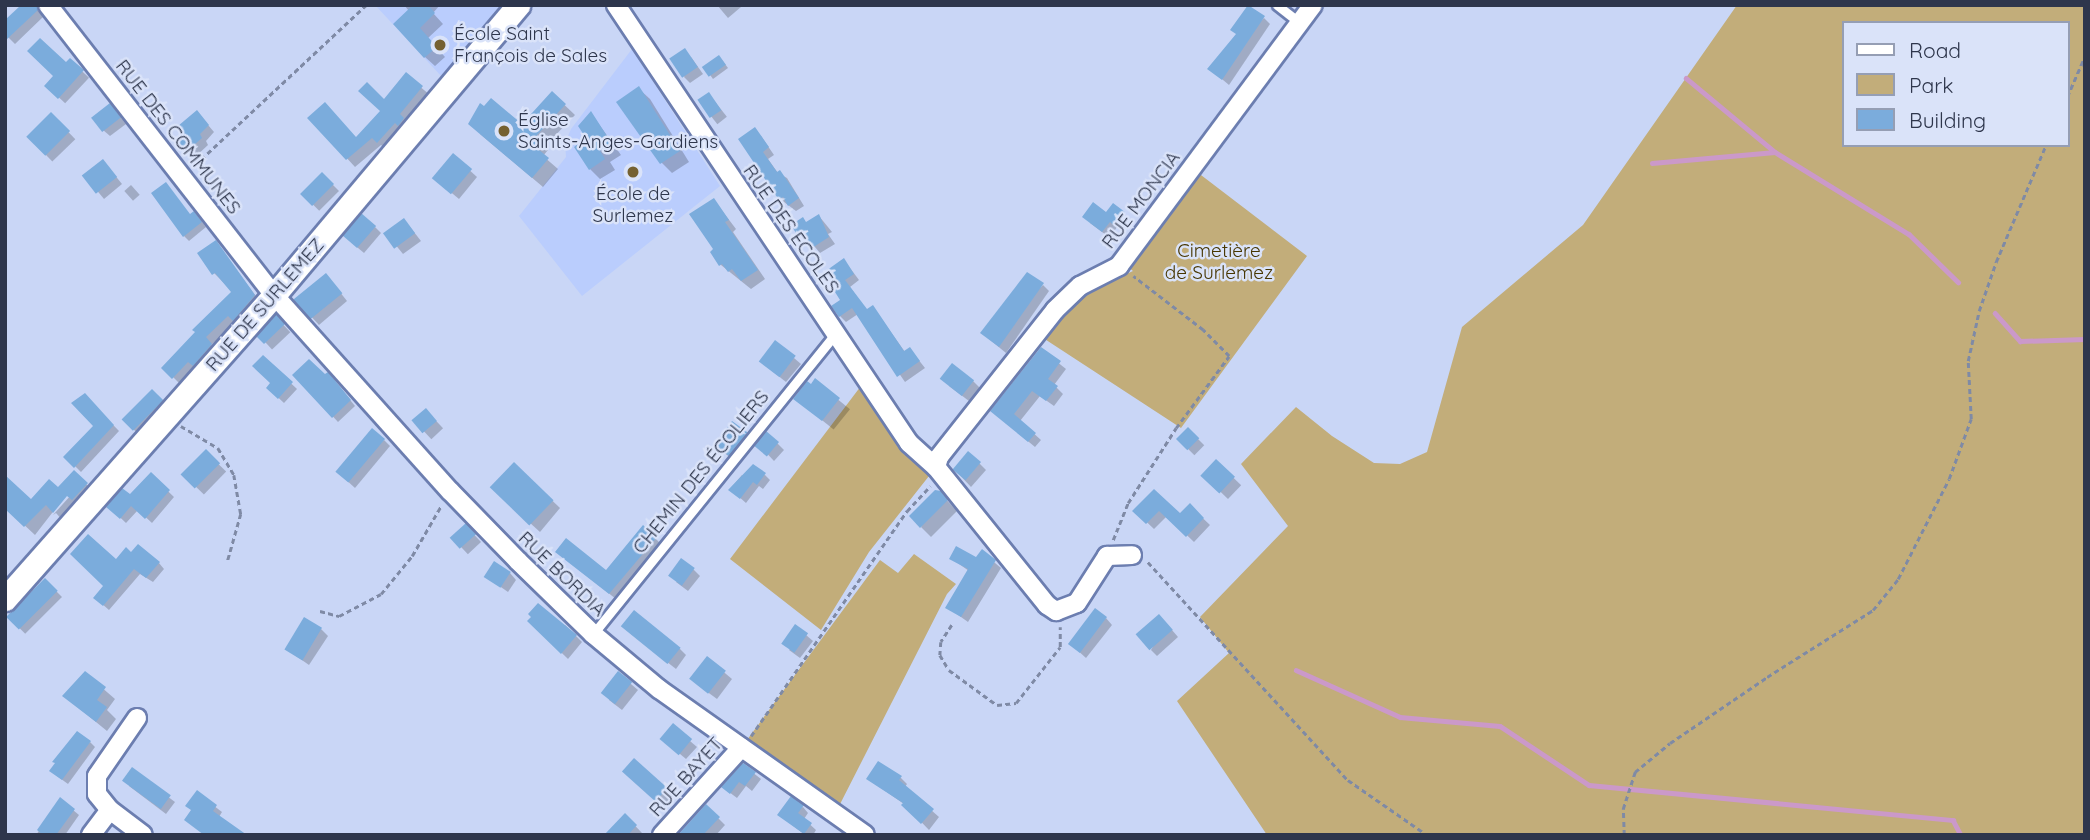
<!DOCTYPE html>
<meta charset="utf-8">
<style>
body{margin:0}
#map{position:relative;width:2090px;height:840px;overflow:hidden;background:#c9d6f6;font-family:Quicksand,sans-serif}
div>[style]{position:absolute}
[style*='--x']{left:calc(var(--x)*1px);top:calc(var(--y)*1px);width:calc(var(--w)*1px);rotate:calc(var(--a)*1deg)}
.built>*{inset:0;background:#bacdfd}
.green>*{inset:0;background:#c2ad7a}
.shadow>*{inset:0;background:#0003;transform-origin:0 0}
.stream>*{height:4.5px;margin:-2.25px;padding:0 2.25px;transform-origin:2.25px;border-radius:2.25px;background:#cb99c9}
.building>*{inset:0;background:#7bacdc;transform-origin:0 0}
.path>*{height:2.5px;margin-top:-1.25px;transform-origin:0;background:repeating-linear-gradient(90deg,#7f8aa5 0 5px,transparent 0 8.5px)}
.roads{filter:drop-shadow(2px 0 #6c7eb0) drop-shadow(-2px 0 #6c7eb0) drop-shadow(0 2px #6c7eb0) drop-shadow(0 -2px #6c7eb0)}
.service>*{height:9px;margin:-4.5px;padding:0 4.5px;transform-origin:4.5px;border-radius:4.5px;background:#fff}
.minor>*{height:18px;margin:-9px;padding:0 9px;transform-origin:9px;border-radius:9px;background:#fff}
.tertiary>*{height:23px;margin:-11.5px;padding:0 11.5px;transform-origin:11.5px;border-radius:11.5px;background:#fff}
.dots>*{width:19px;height:19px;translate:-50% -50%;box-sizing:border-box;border:4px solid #dae3f9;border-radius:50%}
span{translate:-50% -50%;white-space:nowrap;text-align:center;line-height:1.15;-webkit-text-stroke:5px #dae3f9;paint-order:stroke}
.poi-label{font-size:19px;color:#2e364c}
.left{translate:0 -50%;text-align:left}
.street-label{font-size:19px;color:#2e364c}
.park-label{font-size:19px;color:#473600}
.frame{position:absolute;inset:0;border:7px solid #2e364c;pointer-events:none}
.legend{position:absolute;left:1842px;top:21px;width:228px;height:126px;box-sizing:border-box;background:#dae3f9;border:2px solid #959eb4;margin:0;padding:9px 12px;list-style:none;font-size:21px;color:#2e364c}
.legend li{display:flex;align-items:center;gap:14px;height:35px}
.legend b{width:35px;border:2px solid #959eb4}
</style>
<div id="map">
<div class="built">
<div style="clip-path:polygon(375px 5px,505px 5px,442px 77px)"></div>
<div style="clip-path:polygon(632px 49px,720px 186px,582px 296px,519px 216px,566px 157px,565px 143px,571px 129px)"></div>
</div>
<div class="green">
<div style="clip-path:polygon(evenodd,1737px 5px,2085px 5px,2085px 835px,1267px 835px,1177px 701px,1229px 653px,1200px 617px,1288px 526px,1241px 464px,1296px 407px,1332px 436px,1374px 463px,1400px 464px,1427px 452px,1462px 327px,1583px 225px,1737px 5px,1843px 23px,2067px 23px,2067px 145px,1843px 145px,1843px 23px)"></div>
<div style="clip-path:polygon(1197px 172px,1307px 256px,1181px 428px,1037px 334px,1084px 293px,1133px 271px,1127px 266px)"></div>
<div style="clip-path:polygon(867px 378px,929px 476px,869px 552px,821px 630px,730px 559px)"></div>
<div style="clip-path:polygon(914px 554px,956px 584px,947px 594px,836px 812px,741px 748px,880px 560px,898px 573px)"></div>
</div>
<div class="shadow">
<div style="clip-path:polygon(35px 5px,43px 17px,15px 44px,5px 34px,5px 17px,8px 20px)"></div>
<div style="clip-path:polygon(404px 5px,440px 5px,433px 13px,443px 24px,428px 38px,445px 57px,435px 66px,425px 57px,409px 11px)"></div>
<div style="clip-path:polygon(717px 5px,740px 5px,741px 7px,728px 18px)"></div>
<div style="clip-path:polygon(1264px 18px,1270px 24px,1229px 85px,1210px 69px)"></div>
<div style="clip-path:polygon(691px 57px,703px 74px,690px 83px,684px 77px)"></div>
<div style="left:70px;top:60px;width:26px;height:35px;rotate:43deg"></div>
<div style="clip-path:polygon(722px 60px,728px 68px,713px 79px,705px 68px)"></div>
<div style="clip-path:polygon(406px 75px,430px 95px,386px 149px,381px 145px,355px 167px,310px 118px,357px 139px,382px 111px,384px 101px)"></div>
<div style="clip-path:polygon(639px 89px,650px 99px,689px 162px,672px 173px,662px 163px)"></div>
<div style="clip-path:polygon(552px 93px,575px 115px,545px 146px,548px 150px,543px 156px,558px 169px,543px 187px,480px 134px,522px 126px)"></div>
<div style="left:709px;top:94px;width:29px;height:12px;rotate:52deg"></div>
<div style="clip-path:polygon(116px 112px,126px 124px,110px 136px,103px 130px)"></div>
<div style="clip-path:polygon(591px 113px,621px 155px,610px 162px,615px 170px,600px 179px,590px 169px)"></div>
<div style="left:51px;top:114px;width:35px;height:32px;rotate:46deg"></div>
<div style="clip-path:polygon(203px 119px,214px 132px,206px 141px,208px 145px,194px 158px,177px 139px)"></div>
<div style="clip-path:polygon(761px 136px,774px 155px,768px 159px,778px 173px,787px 178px,804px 206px,796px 211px,780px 199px,740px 140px)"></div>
<div style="clip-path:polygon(454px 156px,477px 177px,459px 199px,441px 184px)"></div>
<div style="clip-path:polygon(109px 168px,122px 184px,104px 199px,85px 176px)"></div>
<div style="left:322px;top:174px;width:24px;height:28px;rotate:45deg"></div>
<div style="left:131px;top:185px;width:13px;height:9px;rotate:48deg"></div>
<div style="clip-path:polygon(714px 200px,736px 229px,733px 232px,765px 279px,751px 289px,721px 265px,715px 250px)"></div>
<div style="clip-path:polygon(1113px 206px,1131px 220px,1122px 231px,1117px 227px,1110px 238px,1090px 223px,1107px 214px)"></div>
<div style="clip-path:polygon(191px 216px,199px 218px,206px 227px,189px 241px,184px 236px)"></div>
<div style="clip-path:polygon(819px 216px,832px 232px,828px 234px,835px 244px,820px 253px,810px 241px,807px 243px,800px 237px,807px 223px)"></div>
<div style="clip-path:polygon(375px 227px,381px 233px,364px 253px,351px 242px)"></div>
<div style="clip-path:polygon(410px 227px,421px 241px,403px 254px,386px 233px)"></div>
<div style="clip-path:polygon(216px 242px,261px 303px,211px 345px,218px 351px,180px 384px,164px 368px,234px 293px,214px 273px)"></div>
<div style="clip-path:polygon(844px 260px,859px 280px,850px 287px,867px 311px,873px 307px,905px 352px,910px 349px,925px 368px,905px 382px,858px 314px,846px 322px,840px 316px)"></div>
<div style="clip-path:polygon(332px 282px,347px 301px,319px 325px,296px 300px)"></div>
<div style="clip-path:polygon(1043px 285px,1049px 291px,1006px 353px,989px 339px)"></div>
<div style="left:276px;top:317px;width:21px;height:25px;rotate:47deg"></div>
<div style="clip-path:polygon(1041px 349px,1066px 369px,1054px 385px,1063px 394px,1054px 406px,1040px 396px,1020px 421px,1041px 440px,1035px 447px,999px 417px)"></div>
<div style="clip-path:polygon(263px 357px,297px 389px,284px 403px,268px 388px,273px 383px)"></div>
<div style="clip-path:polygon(794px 358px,801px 364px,786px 382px,767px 367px)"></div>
<div style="clip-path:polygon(295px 375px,333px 379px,355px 406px,338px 422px)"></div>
<div style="left:815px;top:381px;width:45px;height:26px;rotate:39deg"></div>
<div style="clip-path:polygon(973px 381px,980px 388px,969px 401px,949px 386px)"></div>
<div style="left:152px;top:392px;width:21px;height:40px;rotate:43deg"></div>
<div style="clip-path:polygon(85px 396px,119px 431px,81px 472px,66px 457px,95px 426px)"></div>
<div style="left:426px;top:410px;width:25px;height:16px;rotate:47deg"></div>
<div style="left:1188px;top:429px;width:23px;height:14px;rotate:45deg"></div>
<div style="clip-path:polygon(746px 433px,752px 440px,735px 461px,723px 452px)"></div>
<div style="clip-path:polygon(384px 440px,390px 446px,355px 488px,344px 478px)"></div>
<div style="clip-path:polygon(777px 443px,784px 450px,774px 461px,758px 444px)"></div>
<div style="left:206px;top:452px;width:28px;height:32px;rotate:44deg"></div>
<div style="left:1216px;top:461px;width:35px;height:19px;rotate:44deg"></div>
<div style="clip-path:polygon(979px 463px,986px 470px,971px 487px,954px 469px)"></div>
<div style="clip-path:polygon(514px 464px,560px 508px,540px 532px,519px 513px)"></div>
<div style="clip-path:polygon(74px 472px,96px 494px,63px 521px,56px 513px,53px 515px,71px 495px,66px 495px,35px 535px,5px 507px,32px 502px,58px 489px)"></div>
<div style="clip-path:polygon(151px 475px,174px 497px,152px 523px,138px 510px,126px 523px,108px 506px,130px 496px)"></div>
<div style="clip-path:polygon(742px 475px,745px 478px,765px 475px,770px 480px,763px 489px,759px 486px,746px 503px,730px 489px)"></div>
<div style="clip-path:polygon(1154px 491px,1180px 516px,1190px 506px,1210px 525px,1194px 542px,1167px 516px,1154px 529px,1135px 511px)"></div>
<div style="clip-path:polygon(940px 493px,957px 511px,931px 537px,921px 527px)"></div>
<div style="left:466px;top:526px;width:22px;height:18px;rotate:47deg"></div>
<div style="clip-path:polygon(655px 538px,662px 545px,616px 599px,564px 558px,606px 572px)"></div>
<div style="clip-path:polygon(982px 552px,1001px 568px,968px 622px,947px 607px,969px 571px,952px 559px,977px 559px)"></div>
<div style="clip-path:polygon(132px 554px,159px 563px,164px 569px,153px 582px,140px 574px,109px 610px,101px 603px,105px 586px,116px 562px)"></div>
<div style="clip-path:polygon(693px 569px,700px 576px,688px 591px,676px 582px)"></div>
<div style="clip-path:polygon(510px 573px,516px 580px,508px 592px,485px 576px)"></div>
<div style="left:45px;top:580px;width:24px;height:52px;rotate:45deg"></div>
<div style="clip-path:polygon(1106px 618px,1112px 625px,1086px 658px,1076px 649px)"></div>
<div style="clip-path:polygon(529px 621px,565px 625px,582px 642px,568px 659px)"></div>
<div style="clip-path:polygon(1166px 623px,1178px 637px,1157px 656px,1151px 650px)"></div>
<div style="clip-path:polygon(321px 629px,328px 636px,309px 665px,286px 649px)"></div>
<div style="clip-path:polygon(630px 633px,680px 649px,686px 655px,676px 669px)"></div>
<div style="clip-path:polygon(806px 635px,813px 641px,800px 658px,789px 650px)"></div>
<div style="clip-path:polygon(707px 658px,732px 679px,717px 699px,698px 685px)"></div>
<div style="clip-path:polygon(85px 673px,115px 699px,107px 710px,116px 719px,107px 731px,64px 696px)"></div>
<div style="clip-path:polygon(618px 673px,638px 690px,622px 710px,609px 700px)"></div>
<div style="clip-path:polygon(690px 741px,697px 747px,686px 759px,668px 744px)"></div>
<div style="clip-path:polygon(90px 742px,95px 747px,68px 784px,57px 776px)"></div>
<div style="clip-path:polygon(634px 761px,673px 796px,663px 806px,631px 778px)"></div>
<div style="clip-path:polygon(743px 765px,761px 779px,752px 791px,746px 786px,737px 798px,729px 792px)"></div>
<div style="clip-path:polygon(132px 770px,175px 802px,166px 814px,129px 786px)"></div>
<div style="clip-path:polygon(901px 778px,907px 784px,905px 787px,939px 817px,929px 830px,904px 804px,868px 779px)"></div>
<div style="clip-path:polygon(197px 793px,222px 812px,219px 817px,193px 811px)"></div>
<div style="clip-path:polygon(61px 800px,79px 815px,65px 835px,36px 835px)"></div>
<div style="clip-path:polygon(706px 806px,725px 825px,716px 835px,681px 835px)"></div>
<div style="clip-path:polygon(803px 807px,808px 813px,804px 819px,816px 830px,813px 835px,805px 835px,779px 815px)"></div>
<div style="clip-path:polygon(625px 815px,642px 833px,609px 835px)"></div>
</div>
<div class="stream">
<div style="--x:1686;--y:78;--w:114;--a:39.7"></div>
<div style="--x:1652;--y:163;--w:123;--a:-5.1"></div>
<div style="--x:1775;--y:152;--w:157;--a:31.5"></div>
<div style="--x:1909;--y:234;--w:69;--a:44.4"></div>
<div style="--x:1995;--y:313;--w:38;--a:48"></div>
<div style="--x:2020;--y:341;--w:65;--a:-1.8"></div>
<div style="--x:1296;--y:670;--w:114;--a:24.3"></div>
<div style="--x:1400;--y:717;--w:100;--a:5.1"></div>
<div style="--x:1500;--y:726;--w:107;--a:33.5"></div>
<div style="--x:1589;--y:785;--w:366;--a:5.5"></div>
<div style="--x:1953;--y:820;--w:17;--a:62"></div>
</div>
<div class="building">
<div style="clip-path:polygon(21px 5px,37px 5px,38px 10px,5px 41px,5px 20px)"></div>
<div style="clip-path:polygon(413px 5px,428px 5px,435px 13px,420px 28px,437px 47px,424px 58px,393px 24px)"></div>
<div style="clip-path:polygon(1248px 5px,1265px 16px,1222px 80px,1207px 69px,1236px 34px,1230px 30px)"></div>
<div style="clip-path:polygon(40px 38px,66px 62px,70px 58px,84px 70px,58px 99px,44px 86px,53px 76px,27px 51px)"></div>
<div style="left:685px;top:48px;width:23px;height:19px;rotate:56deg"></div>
<div style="left:719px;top:55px;width:12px;height:21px;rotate:55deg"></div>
<div style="clip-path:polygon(406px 72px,423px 86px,400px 114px,404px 118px,398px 126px,395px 123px,377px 143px,372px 138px,346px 160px,307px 118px,325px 102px,356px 137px,380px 111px,358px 91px,367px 82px,384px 99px)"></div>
<div style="clip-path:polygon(639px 86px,680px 151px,660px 164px,616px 102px)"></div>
<div style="clip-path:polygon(552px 91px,566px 104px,536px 136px,540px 139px,534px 146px,549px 158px,532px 178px,468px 124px,480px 103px,484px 106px,491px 98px,522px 124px)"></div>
<div style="left:709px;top:92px;width:22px;height:14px;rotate:56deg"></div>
<div style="left:110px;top:103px;width:18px;height:24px;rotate:52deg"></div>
<div style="clip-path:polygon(197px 110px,209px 125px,200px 134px,202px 138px,186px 152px,175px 139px,184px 133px,178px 126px)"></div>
<div style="clip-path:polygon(591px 111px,612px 144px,600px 151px,605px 159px,589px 170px,574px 147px,586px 138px,578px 126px)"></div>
<div style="left:51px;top:112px;width:27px;height:35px;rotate:45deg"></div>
<div style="clip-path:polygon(755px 127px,769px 147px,763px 152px,777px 172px,780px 170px,799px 198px,788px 206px,783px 197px,779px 200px,738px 139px)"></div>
<div style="left:453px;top:153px;width:25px;height:33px;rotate:40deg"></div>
<div style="left:103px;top:159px;width:23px;height:27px;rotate:52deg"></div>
<div style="left:322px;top:172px;width:17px;height:31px;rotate:45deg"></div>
<div style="clip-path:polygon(166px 182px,190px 214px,194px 211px,202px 222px,183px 237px,151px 193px)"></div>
<div style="clip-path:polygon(714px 198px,729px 220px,725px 222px,758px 270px,741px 281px,732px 269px,728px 272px,722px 264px,719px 266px,710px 252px,713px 249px,689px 214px)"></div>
<div style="clip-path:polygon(1093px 202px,1106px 212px,1113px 203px,1125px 212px,1115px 226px,1110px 222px,1102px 232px,1082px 217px)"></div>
<div style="left:361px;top:213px;width:20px;height:29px;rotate:41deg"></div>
<div style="clip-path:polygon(819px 214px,829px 237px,812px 248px,804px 235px,799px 238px,791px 225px,803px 217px,806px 222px)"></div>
<div style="left:404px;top:218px;width:19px;height:26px;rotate:54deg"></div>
<div style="clip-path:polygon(216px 240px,255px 295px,233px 321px,228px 316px,206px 337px,212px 344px,193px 366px,188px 362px,172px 379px,161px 368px,195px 332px,192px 330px,231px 292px,215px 273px,212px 275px,197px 253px)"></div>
<div style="clip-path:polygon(844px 258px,854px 274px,845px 280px,867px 309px,873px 305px,904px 351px,910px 347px,920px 361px,897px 377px,852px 308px,839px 317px,831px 306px,840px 300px,823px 273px)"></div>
<div style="clip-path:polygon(1027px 272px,1044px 283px,999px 347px,980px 333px)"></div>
<div style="left:326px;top:273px;width:26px;height:42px;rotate:51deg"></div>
<div style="clip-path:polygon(276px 314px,285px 324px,264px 344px,256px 336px)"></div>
<div style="left:775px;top:340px;width:26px;height:27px;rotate:37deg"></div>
<div style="clip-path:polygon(1041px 347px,1061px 361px,1048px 379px,1058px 386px,1046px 401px,1032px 391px,1014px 414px,1036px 433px,1028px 442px,990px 411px)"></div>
<div style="clip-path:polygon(263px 355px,293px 382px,278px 399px,266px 388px,270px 383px,252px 366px)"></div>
<div style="clip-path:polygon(309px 359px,325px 374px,328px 372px,351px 400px,332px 418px,292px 375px)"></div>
<div style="left:952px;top:363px;width:28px;height:20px;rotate:38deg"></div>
<div style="clip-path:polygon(815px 378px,840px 398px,822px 421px,793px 399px,807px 381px,811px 384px)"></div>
<div style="left:152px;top:389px;width:16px;height:43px;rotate:45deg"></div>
<div style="clip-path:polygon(85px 393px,114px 425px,74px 468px,63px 457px,93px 426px,71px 403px)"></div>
<div style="left:426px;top:408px;width:17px;height:19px;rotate:50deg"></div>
<div style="left:732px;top:421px;width:19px;height:30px;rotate:36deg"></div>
<div style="left:1188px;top:427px;width:16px;height:17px;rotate:45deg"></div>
<div style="left:372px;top:428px;width:17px;height:57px;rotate:40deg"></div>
<div style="left:766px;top:431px;width:17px;height:19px;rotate:40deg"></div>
<div style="left:206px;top:449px;width:20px;height:36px;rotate:45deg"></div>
<div style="left:968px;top:451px;width:17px;height:24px;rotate:40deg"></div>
<div style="left:1216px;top:459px;width:26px;height:23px;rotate:43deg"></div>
<div style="left:514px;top:462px;width:55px;height:35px;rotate:44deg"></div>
<div style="clip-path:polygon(753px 464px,766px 473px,757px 485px,753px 482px,740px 499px,728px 490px)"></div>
<div style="clip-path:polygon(74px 470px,88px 483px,72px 500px,67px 496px,53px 513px,46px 505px,24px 527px,5px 509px,5px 475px,31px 499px,49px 479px,58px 487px)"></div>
<div style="clip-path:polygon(151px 472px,170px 490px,145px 519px,131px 506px,120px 519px,106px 507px,122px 488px,130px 494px)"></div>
<div style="clip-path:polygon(1154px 489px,1180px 513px,1190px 503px,1204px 518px,1186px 537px,1159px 511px,1146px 524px,1132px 511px)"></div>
<div style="clip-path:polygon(935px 490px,941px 491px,948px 500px,920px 528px,909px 516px)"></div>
<div style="left:466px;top:523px;width:15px;height:22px;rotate:48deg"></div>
<div style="clip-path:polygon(643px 525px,657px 537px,609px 594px,555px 552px,566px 538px,606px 570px)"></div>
<div style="clip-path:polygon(88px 534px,116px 559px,126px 547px,131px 552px,138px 544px,160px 562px,146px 578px,134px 569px,103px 606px,93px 598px,103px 586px,70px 554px)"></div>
<div style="clip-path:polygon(956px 546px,976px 557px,982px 549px,996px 560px,961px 617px,945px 608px,968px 569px,949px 559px)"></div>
<div style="left:681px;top:558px;width:17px;height:22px;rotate:36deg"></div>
<div style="left:494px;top:561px;width:20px;height:19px;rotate:33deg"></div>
<div style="left:45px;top:578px;width:18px;height:55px;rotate:45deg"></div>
<div style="clip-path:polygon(538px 603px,577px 635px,561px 654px,527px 621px,531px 617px,528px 614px)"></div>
<div style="left:1095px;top:608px;width:15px;height:45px;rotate:37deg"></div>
<div style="left:634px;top:610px;width:60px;height:21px;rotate:39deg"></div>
<div style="left:1159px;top:614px;width:21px;height:31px;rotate:49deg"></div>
<div style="left:304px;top:617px;width:21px;height:38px;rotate:31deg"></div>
<div style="left:795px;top:624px;width:16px;height:24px;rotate:35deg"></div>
<div style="left:707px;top:656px;width:24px;height:29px;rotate:38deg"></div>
<div style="clip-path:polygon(85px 671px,106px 687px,97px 700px,107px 707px,96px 722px,62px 696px)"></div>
<div style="left:618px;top:671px;width:18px;height:28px;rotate:38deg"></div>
<div style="left:673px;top:723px;width:25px;height:21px;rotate:40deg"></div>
<div style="clip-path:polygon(77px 731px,91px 741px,62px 780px,49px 771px,55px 763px,52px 762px)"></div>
<div style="left:634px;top:758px;width:45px;height:18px;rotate:42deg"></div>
<div style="clip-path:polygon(878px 761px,902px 776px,899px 780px,934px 809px,921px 824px,901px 805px,903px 803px,866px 779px)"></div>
<div style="clip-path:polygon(743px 763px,756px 772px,745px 786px,739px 782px,730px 794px,721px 787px)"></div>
<div style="left:132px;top:767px;width:48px;height:17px;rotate:36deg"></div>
<div style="clip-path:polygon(197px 790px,217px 805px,213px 811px,247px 835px,204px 835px,184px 820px,191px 810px,185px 806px)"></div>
<div style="clip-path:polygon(791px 796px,804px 805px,798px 813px,812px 823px,804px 834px,777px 815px)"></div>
<div style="clip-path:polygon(60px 797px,75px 809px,56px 835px,43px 835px,37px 830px)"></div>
<div style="clip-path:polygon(706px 804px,720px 817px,703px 835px,678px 835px)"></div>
<div style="clip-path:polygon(625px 813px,637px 825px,628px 835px,604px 835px)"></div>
</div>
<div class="path">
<div style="--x:2067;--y:97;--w:45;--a:-66.3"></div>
<div style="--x:195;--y:165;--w:234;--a:-43.1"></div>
<div style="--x:181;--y:426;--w:43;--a:30.7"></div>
<div style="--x:218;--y:448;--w:31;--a:59"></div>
<div style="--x:234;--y:475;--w:40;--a:80"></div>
<div style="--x:241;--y:514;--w:48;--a:105.8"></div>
<div style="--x:1113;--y:540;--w:40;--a:-68"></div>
<div style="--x:1128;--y:503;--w:89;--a:-57.4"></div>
<div style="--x:1176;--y:428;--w:89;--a:-53.6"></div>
<div style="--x:1229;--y:356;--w:37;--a:-135"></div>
<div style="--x:1203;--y:330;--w:88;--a:-142.4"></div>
<div style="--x:1148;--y:562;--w:296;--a:47.5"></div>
<div style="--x:1348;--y:780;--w:96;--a:34.8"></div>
<div style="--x:320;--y:611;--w:20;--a:15"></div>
<div style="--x:339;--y:616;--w:47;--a:-27.6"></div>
<div style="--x:381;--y:594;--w:49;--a:-50.8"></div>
<div style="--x:412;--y:556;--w:58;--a:-59.9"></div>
<div style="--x:952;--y:625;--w:20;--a:123"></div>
<div style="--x:941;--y:642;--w:13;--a:94"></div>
<div style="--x:940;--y:655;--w:17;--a:59"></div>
<div style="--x:949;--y:670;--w:59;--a:36.1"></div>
<div style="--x:997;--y:705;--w:19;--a:-6"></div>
<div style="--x:1016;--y:703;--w:71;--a:-51.8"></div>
<div style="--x:1060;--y:647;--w:20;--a:-90"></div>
<div style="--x:751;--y:736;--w:274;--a:-55.3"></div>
<div style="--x:907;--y:511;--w:34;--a:-47"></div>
<div style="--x:1624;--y:835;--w:26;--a:-92"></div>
<div style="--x:1623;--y:809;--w:39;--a:-72"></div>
<div style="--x:1635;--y:772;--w:45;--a:-39.6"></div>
<div style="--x:1670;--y:743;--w:117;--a:-34.2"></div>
<div style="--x:1767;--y:677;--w:125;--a:-32.3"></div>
<div style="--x:1873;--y:610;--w:40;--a:-51"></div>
<div style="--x:1898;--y:579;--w:112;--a:-63"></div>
<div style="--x:1949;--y:479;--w:64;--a:-69.9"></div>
<div style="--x:1971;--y:419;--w:58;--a:-93"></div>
<div style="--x:1968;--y:361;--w:51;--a:-77.6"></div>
<div style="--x:1979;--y:311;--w:52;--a:-70.9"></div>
<div style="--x:1996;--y:262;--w:127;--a:-66.9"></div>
</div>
<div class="roads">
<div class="service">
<div style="--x:1277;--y:5;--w:29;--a:38"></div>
<div style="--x:593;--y:634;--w:387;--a:-51.1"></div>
</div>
<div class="minor">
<div style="--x:48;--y:5;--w:368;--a:52.1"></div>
<div style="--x:274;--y:295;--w:263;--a:48.1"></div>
<div style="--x:450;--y:491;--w:98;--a:45.8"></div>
<div style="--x:518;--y:561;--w:105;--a:44.2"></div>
<div style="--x:593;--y:634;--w:86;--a:39.8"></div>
<div style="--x:659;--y:689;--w:252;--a:35.3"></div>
<div style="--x:616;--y:5;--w:527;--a:56.22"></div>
<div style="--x:909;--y:443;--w:36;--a:42"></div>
<div style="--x:936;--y:467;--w:177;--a:51.2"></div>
<div style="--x:1047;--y:605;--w:11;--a:34"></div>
<div style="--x:1056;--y:611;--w:22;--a:-21"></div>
<div style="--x:1077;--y:603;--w:56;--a:-57.4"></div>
<div style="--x:1107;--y:556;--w:25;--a:-2"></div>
<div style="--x:936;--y:467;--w:10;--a:-73"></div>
<div style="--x:939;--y:457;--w:187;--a:-51.7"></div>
<div style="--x:1055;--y:310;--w:35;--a:-44"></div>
<div style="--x:1080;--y:286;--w:44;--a:-27.1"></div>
<div style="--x:1119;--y:266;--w:325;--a:-53.4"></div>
<div style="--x:137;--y:718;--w:70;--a:124.6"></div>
<div style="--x:97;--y:776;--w:18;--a:90"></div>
<div style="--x:97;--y:794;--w:21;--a:51"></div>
<div style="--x:110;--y:810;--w:41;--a:37.1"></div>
<div style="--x:91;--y:835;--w:31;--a:-53"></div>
<div style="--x:662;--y:835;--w:118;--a:-47.8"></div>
</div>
<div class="tertiary">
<div style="--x:5;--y:599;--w:406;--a:-48.5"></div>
<div style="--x:274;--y:295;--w:379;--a:-49.9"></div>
</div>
</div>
<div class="dots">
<div style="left:440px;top:45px;background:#756130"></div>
<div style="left:504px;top:131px;background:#756130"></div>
<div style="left:633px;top:172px;background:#756130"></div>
</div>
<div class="poi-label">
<span class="left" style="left:454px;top:45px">École Saint<br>François de Sales</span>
<span class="left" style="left:518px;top:131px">Église<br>Saints-Anges-Gardiens</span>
<span style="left:633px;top:205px">École de<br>Surlemez</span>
</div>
<div class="street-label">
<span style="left:178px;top:137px;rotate:52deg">RUE DES COMMUNES</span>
<span style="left:1141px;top:200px;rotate:-53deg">RUE MONCIA</span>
<span style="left:791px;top:229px;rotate:55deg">RUE DES ECOLES</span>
<span style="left:265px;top:305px;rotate:-49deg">RUE DE SURLEMEZ</span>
<span style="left:701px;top:472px;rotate:-51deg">CHEMIN DES ÉCOLIERS</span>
<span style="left:562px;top:574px;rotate:44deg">RUE BORDIA</span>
<span style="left:686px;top:777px;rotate:-48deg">RUE BAYET</span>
</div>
<div class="park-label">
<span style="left:1219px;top:262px">Cimetière<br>de Surlemez</span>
</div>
<div class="frame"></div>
<ul class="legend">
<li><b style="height:9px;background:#fff"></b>Road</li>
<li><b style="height:19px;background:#c2ad7a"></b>Park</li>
<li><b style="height:19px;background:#7bacdc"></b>Building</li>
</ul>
</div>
